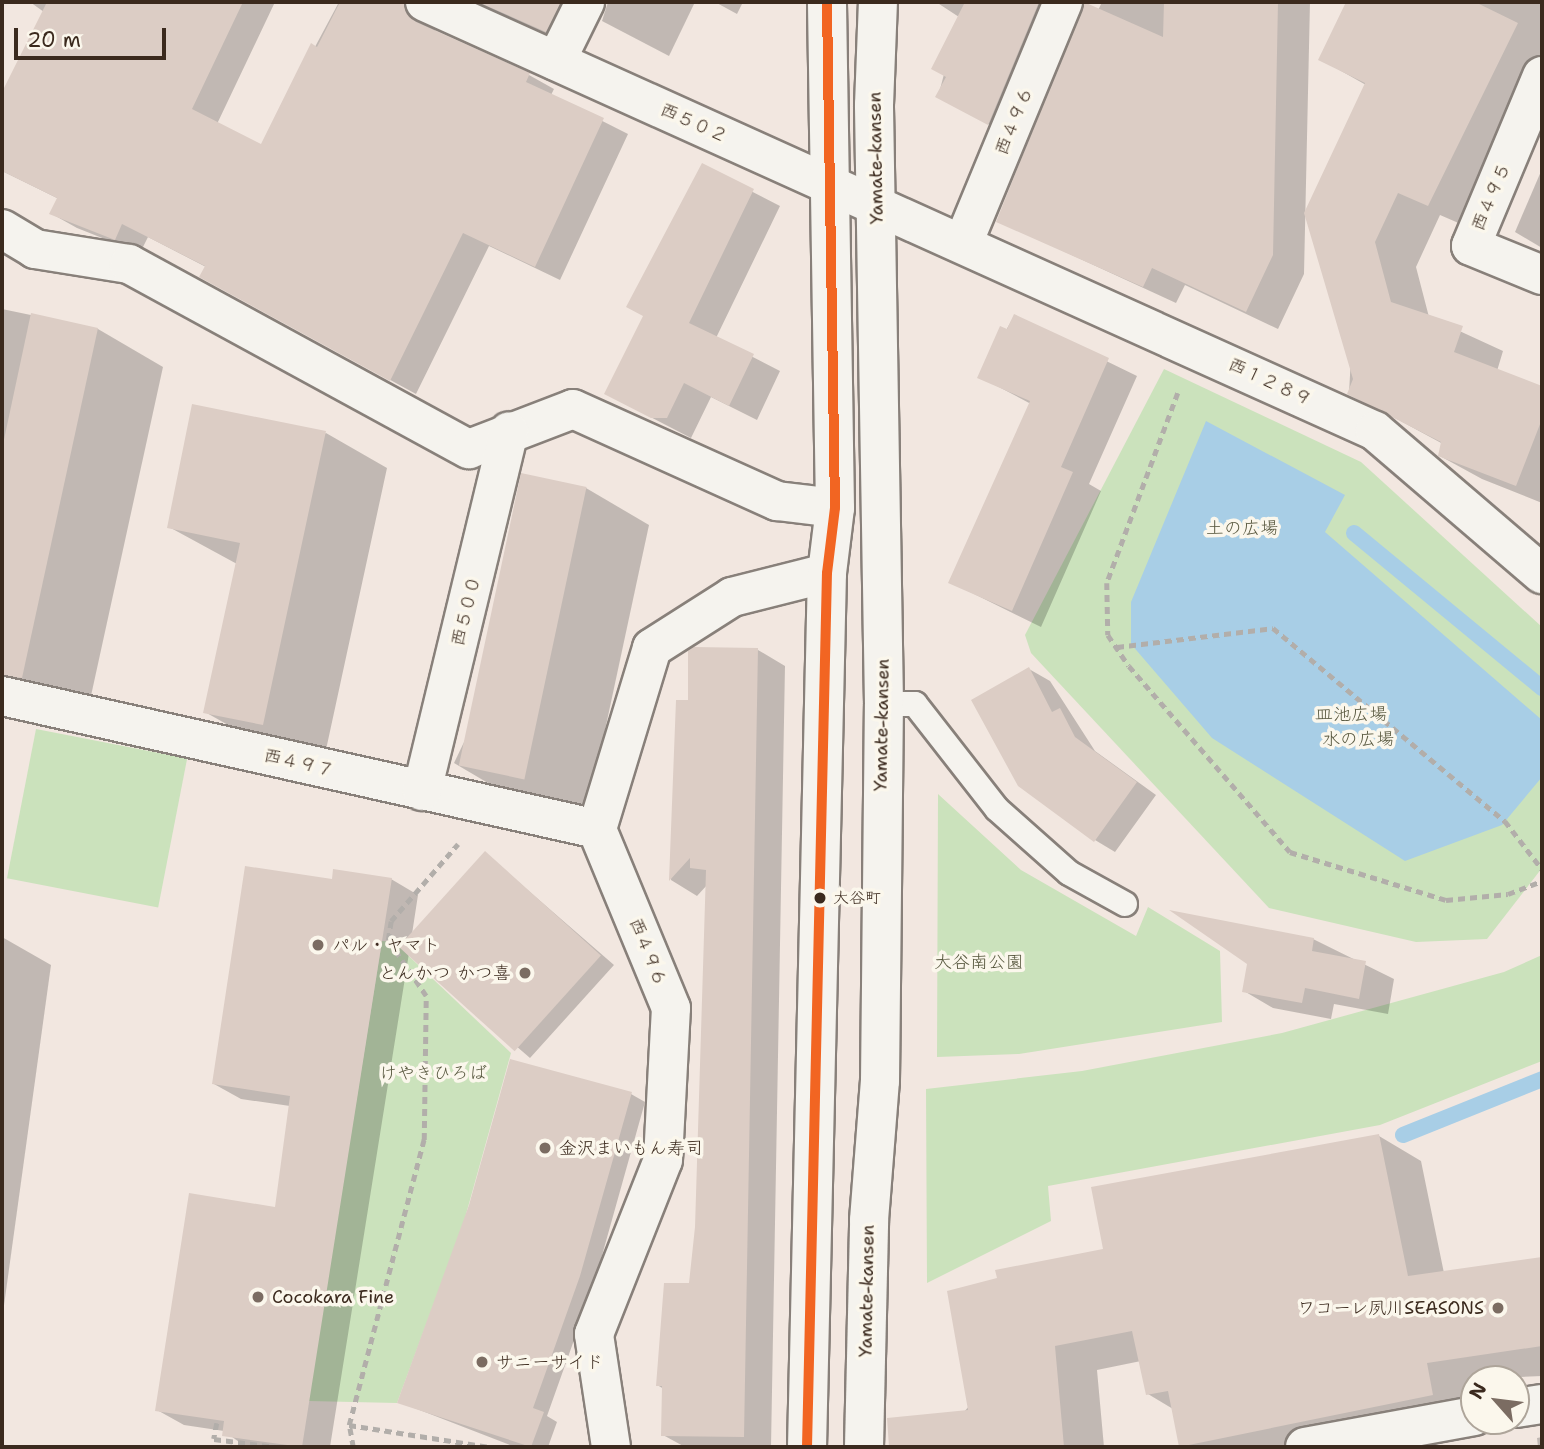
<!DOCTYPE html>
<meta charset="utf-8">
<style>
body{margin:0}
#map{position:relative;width:1544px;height:1449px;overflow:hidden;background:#f2e7e0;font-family:"Shantell Sans","Klee One",sans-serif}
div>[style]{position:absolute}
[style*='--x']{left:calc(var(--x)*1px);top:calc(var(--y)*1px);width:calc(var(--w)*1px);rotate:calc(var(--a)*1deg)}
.green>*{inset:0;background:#cbe2bc;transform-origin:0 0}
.water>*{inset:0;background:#a8cee6}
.shadow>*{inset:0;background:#0003}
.stream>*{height:16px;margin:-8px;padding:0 8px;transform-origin:8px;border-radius:8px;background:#a8cee6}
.building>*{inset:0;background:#dccdc5;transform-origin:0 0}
.path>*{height:4.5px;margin-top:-2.25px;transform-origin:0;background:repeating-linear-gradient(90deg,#b2aeaa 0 7px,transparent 0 12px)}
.roads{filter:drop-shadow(2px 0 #88807a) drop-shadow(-2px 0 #88807a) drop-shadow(0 2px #88807a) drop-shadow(0 -2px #88807a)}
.lane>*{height:24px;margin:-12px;padding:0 12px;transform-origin:12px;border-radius:12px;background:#f5f3ee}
.street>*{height:38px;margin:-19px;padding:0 19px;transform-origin:19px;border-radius:19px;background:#f5f3ee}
.bus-1>*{height:10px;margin:-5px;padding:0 5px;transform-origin:5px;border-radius:5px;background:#f26522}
.dots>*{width:19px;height:19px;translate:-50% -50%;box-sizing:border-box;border:4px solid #fbf7ec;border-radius:50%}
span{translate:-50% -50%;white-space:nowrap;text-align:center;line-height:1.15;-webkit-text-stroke:7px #fbf7ec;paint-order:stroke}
.bus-label{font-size:16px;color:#3b2a1e}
.left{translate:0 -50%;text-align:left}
.street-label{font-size:18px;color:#3b2a1e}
.park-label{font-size:18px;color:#57573e}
.poi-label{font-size:18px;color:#3b2a1e}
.right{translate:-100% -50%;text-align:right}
.frame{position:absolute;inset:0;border:4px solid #3b2a1e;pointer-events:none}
.north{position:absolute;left:1460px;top:1365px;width:70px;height:70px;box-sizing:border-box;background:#fbf7ec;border:2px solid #aea59a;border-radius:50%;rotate:298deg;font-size:19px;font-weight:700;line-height:28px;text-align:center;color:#3b2a1e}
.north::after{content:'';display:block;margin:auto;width:24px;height:32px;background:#7b6c62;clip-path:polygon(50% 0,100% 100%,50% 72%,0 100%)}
.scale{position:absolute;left:14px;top:28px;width:152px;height:32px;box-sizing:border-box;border:4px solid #3b2a1e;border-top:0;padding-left:9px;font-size:21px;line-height:24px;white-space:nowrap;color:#3b2a1e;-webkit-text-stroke:5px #fbf7ec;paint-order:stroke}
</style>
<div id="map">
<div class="green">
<div style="clip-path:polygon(1164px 369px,1361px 462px,1542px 627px,1542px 868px,1487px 939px,1416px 942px,1269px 908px,1031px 653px,1025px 635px)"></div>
<div style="left:36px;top:729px;width:154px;height:152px;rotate:11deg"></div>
<div style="clip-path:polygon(938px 794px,1021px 870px,1136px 936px,1148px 907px,1220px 951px,1222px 1022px,1019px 1054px,937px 1057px)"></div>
<div style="clip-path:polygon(382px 941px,394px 942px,511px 1053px,463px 1225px,397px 1403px,308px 1401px)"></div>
<div style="clip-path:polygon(1542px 955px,1542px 1061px,1380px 1125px,1048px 1186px,1051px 1221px,927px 1283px,926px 1089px,1082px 1071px,1282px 1033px,1504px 972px)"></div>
</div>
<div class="water">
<div style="clip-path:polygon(1206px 421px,1345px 495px,1325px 532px,1542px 720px,1542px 777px,1502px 825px,1405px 861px,1212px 738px,1131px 644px,1131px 602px)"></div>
</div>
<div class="shadow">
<div style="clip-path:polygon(30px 2px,275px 2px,217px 124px,262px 146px,339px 2px,437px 2px,428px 21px,438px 34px,529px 75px,554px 89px,551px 95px,628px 134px,560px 280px,489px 246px,416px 394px,227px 291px,206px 267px,148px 237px,140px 253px,77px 228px,52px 214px,59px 199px,2px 171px,2px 96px,44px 12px)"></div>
<div style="clip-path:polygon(474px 2px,596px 2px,571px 46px)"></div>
<div style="clip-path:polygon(608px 2px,695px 2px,669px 56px,602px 21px)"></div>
<div style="clip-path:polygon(715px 2px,743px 2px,737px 14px)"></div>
<div style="clip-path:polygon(1045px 2px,1021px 142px,938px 97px,959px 17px,936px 2px)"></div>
<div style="clip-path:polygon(1102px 2px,1310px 2px,1304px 274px,1278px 329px,1185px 285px,1176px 303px,998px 221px)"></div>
<div style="clip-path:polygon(1348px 2px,1542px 2px,1542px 80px,1470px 228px,1440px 215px,1416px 267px,1429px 317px,1503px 351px,1497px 371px,1542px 388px,1542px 503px,1482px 479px,1440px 456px,1443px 444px,1349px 393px,1366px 85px,1320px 59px)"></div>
<div style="clip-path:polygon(702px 166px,780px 206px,716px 338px,780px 371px,757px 420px,711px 397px,691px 438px,606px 394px,645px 316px)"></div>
<div style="clip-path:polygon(1542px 169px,1542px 248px,1515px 232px)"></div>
<div style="clip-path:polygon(2px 309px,98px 329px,163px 367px,87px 714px,2px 689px)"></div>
<div style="clip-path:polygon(1014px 316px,1137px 376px,1089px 484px,1101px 491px,1041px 627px,950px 582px,1031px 404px,980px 377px)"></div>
<div style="clip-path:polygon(326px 433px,387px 468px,324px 759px,267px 747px,205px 712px,237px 564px,169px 527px)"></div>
<div style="clip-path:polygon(586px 488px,649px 525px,587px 814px,517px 800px,454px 763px)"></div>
<div style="clip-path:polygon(758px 650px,785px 666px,771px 1447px,685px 1447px,663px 1435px,664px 1389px,657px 1385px,690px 1285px,697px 1227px,708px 884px,697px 896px,671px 880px,678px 702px,690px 702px)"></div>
<div style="clip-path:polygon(1029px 669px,1050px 681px,1095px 751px,1156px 795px,1115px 852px,1095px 840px)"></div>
<div style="clip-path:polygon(485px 853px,614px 965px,530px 1058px,409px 953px,330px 1447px,246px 1447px,224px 1431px,184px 1425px,157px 1410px,276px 1209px,290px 1106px,241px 1099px,214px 1084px,333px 881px,391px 879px,418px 895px,412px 934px)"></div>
<div style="clip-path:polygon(2px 937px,51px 965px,2px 1320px)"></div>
<div style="clip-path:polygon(1313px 939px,1394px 979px,1388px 1014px,1334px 1004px,1331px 1019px,1273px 1008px,1244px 991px)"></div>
<div style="clip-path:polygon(631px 1094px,645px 1102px,594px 1284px,547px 1416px,557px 1422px,548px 1447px,515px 1447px,399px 1402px)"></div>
<div style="clip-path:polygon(1379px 1136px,1421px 1161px,1444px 1273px,1542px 1258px,1542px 1376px,1474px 1379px,1469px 1387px,1474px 1414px,1336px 1447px,1183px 1447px,1173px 1409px,1148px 1394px,1141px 1361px,1097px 1370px,1104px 1447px,966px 1447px,963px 1413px,1105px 1251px)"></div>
<div style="clip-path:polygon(1542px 1437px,1542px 1447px,1538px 1447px,1537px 1438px)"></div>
</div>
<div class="stream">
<div style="--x:1354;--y:533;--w:244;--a:39.5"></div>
<div style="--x:1403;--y:1135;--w:150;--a:-21.9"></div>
</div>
<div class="building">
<div style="clip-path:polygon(47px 2px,243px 2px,192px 109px,261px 144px,311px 43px,317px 47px,340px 2px,404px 2px,416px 22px,530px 73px,526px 82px,604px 118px,535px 267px,463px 233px,390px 381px,199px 277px,205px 266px,122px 224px,115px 240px,49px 214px,57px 198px,2px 171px,2px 92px)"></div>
<div style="clip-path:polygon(478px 2px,561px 2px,546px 32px)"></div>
<div style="clip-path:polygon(965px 2px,1039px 2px,988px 125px,935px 97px,946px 77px,931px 69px)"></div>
<div style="clip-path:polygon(1084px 2px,1163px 37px,1164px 2px,1278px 2px,1273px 255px,1246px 312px,1152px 268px,1143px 287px,996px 222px)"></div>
<div style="clip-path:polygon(1346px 2px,1475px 2px,1518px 23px,1428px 206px,1398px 193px,1375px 242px,1391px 302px,1463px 326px,1454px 352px,1542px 386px,1542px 419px,1516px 486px,1438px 456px,1441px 442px,1347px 394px,1353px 379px,1304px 213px,1365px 83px,1318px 60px)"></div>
<div style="clip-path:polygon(702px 163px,754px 189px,689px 323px,754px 354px,729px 406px,684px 383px,667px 418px,651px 418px,604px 394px,643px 316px,626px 307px)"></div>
<div style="clip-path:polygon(31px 313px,98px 328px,22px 678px,2px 675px,2px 449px)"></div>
<div style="clip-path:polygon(1014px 314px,1109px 358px,1061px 467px,1073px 472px,1012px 611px,948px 583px,1030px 401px,977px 378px,1000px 326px,1007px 329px)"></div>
<div style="clip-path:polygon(192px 404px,326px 431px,263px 725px,203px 713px,240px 543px,167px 528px)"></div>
<div style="left:521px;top:473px;width:67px;height:299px;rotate:12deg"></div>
<div style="clip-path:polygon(694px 647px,758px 648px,744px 1437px,661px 1436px,662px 1386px,656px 1386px,664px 1283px,689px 1283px,695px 1227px,706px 870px,690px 868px,690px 858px,669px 881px,676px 700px,688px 700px,688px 651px)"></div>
<div style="clip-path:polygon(1029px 667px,1052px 712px,1060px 708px,1075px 737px,1137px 782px,1094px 842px,1018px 786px,971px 700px)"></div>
<div style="left:485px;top:851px;width:156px;height:129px;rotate:42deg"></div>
<div style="clip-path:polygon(245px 866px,332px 879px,333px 869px,392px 878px,302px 1447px,222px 1436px,224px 1421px,155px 1411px,189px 1193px,275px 1207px,290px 1096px,212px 1084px)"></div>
<div style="clip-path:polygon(1169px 910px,1314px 938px,1312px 951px,1366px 961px,1359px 999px,1305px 988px,1302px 1003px,1242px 992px,1247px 964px)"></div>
<div style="clip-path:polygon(510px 1059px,632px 1092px,580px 1276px,533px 1408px,544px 1412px,531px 1447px,397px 1403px,469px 1205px)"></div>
<div style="clip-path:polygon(1379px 1134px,1408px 1276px,1542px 1257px,1542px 1346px,1427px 1363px,1433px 1395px,1179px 1447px,1168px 1391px,1146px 1395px,1132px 1331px,1055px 1346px,1064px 1447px,889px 1447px,887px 1418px,968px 1410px,947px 1291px,997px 1278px,995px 1270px,1103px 1249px,1091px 1187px)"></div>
</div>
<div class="path">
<div style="--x:1178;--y:393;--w:203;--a:110.5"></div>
<div style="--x:1107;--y:583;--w:52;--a:88.9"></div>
<div style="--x:1108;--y:635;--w:37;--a:56"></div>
<div style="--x:1129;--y:666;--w:246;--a:49.1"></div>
<div style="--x:1290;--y:852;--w:163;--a:17.1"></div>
<div style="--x:1446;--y:900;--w:62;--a:-5.5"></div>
<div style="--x:1508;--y:894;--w:36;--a:-21"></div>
<div style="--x:1117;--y:647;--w:157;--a:-6.9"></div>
<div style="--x:1273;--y:628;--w:302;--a:39.8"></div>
<div style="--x:1505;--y:821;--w:61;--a:52.4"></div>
<div style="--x:217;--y:1423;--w:16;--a:101"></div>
<div style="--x:214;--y:1439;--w:62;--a:7.5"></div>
<div style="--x:349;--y:1425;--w:142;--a:8.9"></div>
<div style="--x:353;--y:1447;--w:22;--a:-100"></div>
<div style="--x:349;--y:1425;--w:295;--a:-75.3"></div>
<div style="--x:424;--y:1140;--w:144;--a:-89.2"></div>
<div style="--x:426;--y:996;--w:68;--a:-124.2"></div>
<div style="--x:388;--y:940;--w:19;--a:-81"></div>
<div style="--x:391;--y:921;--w:102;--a:-49"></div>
</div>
<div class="roads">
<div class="lane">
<div style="--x:884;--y:704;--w:31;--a:0"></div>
<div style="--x:915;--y:704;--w:133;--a:52"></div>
<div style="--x:997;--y:809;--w:96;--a:41.6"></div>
<div style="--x:1069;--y:873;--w:64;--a:29"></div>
</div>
<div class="street">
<div style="--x:425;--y:2;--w:1042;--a:24.3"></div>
<div style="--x:1375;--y:431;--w:220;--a:40.6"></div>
<div style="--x:556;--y:61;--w:66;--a:-63.8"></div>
<div style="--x:1542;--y:76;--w:184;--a:112.7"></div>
<div style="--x:1471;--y:246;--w:77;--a:22.2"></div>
<div style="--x:2;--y:229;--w:39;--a:31"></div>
<div style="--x:35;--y:249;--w:95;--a:9.1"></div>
<div style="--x:129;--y:264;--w:387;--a:28.6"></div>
<div style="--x:469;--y:449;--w:111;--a:-21"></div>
<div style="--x:573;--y:409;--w:224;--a:24.3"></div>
<div style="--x:777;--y:501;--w:58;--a:6.9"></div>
<div style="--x:964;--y:241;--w:259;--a:-67.5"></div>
<div style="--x:2;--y:696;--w:610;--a:12.6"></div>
<div style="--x:422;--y:791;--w:370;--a:-76.4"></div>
<div style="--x:1516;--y:1408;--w:26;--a:-9"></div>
<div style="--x:611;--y:1447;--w:114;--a:-98.6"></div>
<div style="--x:594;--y:1334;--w:187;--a:-68.4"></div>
<div style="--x:663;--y:1160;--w:152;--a:-87"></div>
<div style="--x:671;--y:1008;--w:194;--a:-112.5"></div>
<div style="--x:597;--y:829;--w:189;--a:-73.1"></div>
<div style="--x:652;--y:648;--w:95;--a:-32.5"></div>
<div style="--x:732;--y:597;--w:98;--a:-14.2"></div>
<div style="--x:807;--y:1447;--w:874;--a:-88.69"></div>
<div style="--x:827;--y:573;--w:65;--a:-83"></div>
<div style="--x:835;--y:508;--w:506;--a:-90.91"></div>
<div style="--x:864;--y:1447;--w:227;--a:-88.7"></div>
<div style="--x:869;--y:1220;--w:139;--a:-85.5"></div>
<div style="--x:880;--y:1081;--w:377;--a:-89.4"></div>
<div style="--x:884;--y:704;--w:599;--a:-90.96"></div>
<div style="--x:874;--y:105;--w:103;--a:-87.8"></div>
<div style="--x:1305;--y:1447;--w:172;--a:-10.4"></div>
</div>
</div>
<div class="bus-1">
<div style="--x:807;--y:1447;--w:874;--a:-88.69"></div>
<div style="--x:827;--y:573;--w:65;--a:-83"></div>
<div style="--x:835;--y:508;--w:506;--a:-90.91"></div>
</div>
<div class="dots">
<div style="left:820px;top:898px;background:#3b2a1e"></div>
<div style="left:318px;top:945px;background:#7b6c62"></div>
<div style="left:525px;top:973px;background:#7b6c62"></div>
<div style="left:545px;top:1148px;background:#7b6c62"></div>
<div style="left:258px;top:1297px;background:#7b6c62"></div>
<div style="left:1498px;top:1308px;background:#7b6c62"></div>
<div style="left:482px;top:1362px;background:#7b6c62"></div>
</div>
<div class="bus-label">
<span class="left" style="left:833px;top:898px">大谷町</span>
</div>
<div class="street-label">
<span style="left:1014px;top:121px;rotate:-68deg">西４９６</span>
<span style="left:694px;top:123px;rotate:24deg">西５０２</span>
<span style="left:876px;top:158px;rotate:-91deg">Yamate-kansen</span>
<span style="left:1491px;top:197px;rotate:-67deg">西４９５</span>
<span style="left:1270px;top:382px;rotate:25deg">西１２８９</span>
<span style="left:466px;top:611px;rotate:-76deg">西５００</span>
<span style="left:882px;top:725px;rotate:-89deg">Yamate-kansen</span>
<span style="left:299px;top:763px;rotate:13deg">西４９７</span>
<span style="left:648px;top:952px;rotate:68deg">西４９６</span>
<span style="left:867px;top:1291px;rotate:-89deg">Yamate-kansen</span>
</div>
<div class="park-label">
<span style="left:1242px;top:528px">土の広場</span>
<span style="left:1351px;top:714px">皿池広場</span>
<span style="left:1358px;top:739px">水の広場</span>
<span style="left:979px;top:962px">大谷南公園</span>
<span style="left:433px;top:1073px">けやきひろば</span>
</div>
<div class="poi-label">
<span class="left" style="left:332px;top:945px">パル・ヤマト</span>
<span class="right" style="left:511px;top:973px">とんかつ かつ喜</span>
<span class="left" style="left:559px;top:1148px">金沢まいもん寿司</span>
<span class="left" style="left:272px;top:1297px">Cocokara Fine</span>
<span class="right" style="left:1484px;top:1308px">ワコーレ夙川SEASONS</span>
<span class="left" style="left:496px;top:1362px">サニーサイド</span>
</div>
<div class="frame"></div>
<div class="north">N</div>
<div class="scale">20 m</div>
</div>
